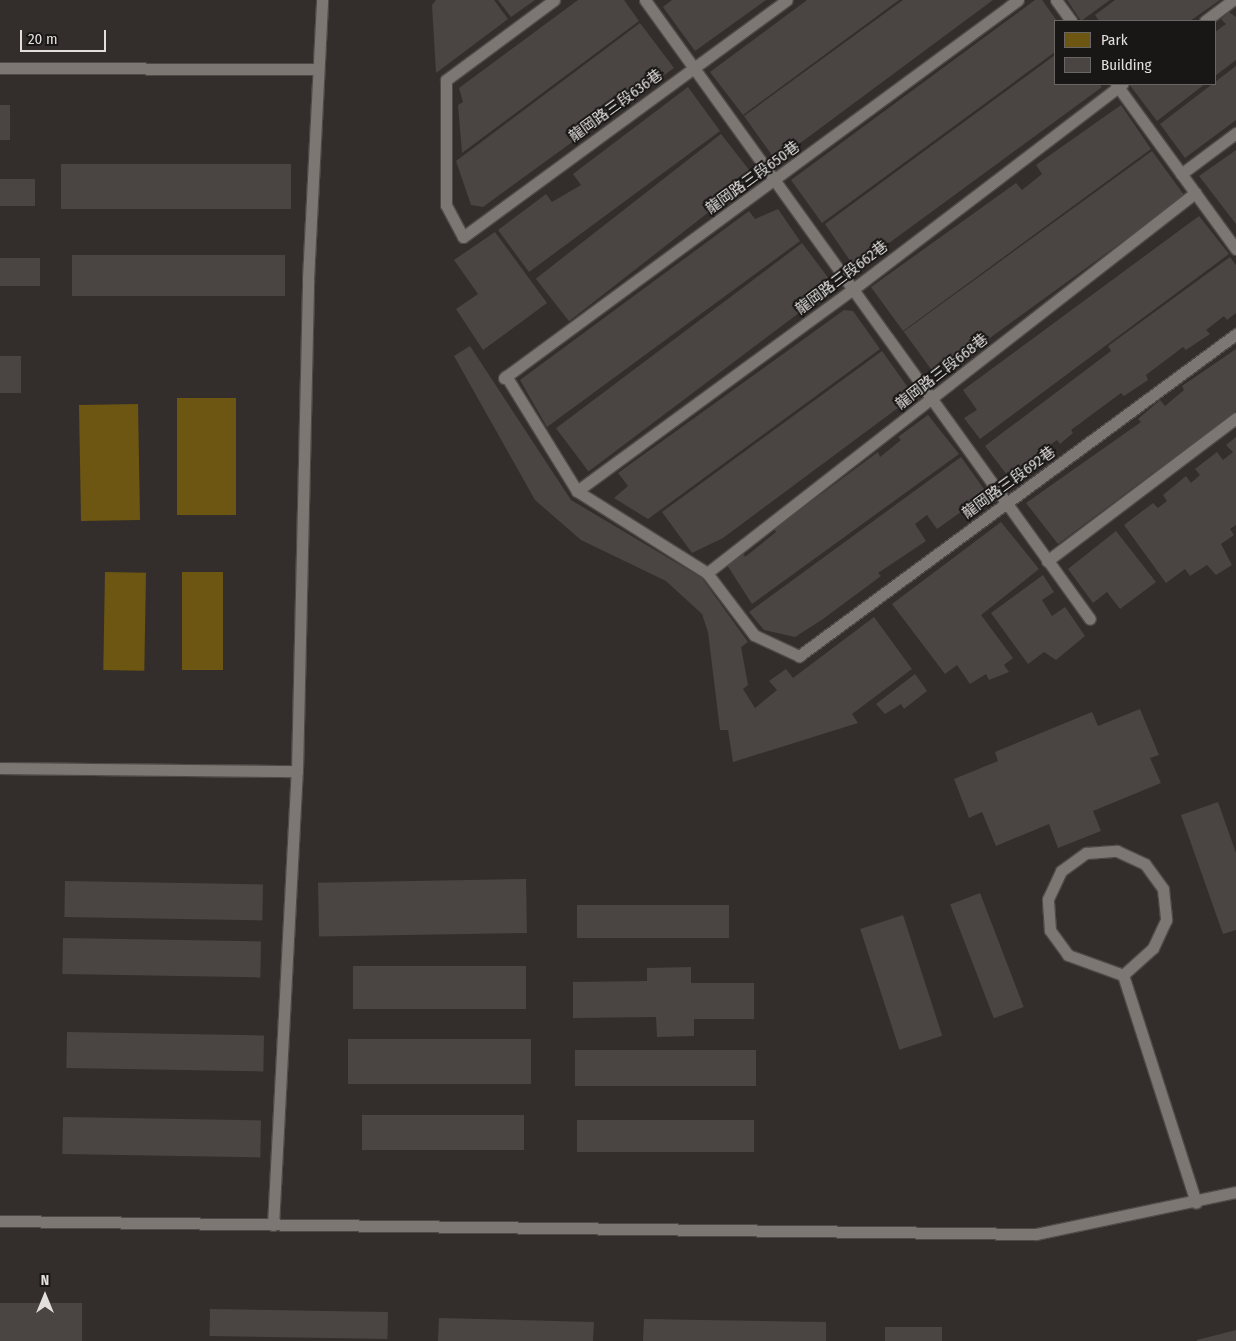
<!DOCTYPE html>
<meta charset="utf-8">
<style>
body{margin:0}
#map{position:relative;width:1236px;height:1341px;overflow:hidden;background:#332e2b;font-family:"Fira Sans Condensed","Noto Sans TC",sans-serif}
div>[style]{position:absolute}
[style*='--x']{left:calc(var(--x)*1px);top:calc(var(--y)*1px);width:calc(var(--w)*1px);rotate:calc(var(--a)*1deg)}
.green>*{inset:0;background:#6d5611;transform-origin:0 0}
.building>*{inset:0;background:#4a4443;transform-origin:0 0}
.roads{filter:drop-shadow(1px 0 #4f4a48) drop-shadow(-1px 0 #4f4a48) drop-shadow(0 1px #4f4a48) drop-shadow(0 -1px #4f4a48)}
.service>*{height:11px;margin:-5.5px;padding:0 5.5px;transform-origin:5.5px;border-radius:5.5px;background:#7d7774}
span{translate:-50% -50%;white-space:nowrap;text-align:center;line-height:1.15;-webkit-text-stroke:4px #191716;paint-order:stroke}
.street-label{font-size:15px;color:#e2dfdd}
.legend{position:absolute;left:1054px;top:20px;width:162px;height:65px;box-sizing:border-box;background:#191716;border:1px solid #696766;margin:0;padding:6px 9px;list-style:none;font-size:15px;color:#e2dfdd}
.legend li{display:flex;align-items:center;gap:10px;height:25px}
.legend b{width:25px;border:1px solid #696766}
.north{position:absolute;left:20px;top:1271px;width:50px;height:50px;-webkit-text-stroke:4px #191716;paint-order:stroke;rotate:0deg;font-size:14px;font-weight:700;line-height:20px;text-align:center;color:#e2dfdd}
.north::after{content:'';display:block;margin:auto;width:18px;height:22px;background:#e2dfdd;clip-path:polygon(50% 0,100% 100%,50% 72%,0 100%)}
.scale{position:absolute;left:20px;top:30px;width:86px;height:22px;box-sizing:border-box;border:2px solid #e2dfdd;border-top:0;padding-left:6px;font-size:15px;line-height:18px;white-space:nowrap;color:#e2dfdd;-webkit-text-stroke:4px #191716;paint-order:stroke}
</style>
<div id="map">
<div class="green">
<div style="left:236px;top:398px;width:117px;height:59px;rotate:90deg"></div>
<div style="left:138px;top:404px;width:116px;height:59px;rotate:89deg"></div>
<div style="left:105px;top:572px;width:41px;height:98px;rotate:1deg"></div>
<div style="left:182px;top:572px;width:41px;height:98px"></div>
</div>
<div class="building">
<div style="clip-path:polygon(436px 0,494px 0,508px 19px,436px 73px,432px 5px)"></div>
<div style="clip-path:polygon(498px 0,535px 0,511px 17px)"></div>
<div style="clip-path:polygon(578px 0,624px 0,639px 21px,462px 153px,458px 105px,463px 102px,459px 88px)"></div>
<div style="clip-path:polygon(672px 0,766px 0,695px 51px,663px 7px)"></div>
<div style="clip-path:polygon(807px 0,899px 0,743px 115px,710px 72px)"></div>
<div style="clip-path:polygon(903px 0,993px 0,776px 161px,744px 116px)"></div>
<div style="clip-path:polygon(1035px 0,1042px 0,1057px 21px,1055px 52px,822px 223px,791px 180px)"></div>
<div style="clip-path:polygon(1067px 0,1110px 0,1081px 21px)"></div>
<div style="clip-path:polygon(1115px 0,1220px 0,1190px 21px,1099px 21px,1095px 15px)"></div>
<div style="clip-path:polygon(1229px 12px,1236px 17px,1236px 60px,1215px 76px,1215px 32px,1226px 24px,1221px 19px)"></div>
<div style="clip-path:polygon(640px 23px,674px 68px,483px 207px,471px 205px,456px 161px)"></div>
<div style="clip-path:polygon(1055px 55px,1055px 84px,1099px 84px,1102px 87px,855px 268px,825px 224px)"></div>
<div style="clip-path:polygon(1236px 66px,1236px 120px,1185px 158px,1160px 124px)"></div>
<div style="clip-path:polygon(1129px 84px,1205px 84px,1157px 121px)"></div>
<div style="clip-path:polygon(688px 87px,720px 131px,529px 272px,498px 230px,546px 194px,552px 202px,581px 185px,573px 174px)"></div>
<div style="left:0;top:105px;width:10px;height:35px"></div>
<div style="clip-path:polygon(1121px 105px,1151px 149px,903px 331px,871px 287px,1016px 183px,1022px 190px,1042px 174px,1036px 165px)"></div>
<div style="left:721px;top:134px;width:54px;height:235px;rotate:52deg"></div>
<div style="clip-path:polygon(1236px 150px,1236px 224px,1199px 176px)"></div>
<div style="left:1152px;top:151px;width:56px;height:307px;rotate:54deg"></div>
<div style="left:291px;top:164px;width:45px;height:230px;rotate:90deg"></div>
<div style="left:0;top:179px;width:35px;height:27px"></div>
<div style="clip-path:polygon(778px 209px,800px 241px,547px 427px,520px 380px,749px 211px,755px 219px)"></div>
<div style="clip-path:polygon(1199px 216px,1229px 254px,980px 439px,964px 418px,977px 410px,963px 390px)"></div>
<div style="clip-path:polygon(495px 232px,547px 303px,483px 350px,456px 309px,478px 294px,454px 260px)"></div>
<div style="left:802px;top:243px;width:54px;height:308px;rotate:53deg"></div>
<div style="left:285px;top:255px;width:41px;height:213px;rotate:90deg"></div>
<div style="clip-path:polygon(1230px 257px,1236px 265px,1236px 313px,1227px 320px,1224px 316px,1206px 330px,1210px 334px,1186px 350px,1183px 347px,1146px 375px,1148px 380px,1124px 396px,1121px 393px,1071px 430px,1073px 433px,1060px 444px,1057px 440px,1007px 475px,985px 446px,1111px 351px,1108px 346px)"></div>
<div style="left:0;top:258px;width:40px;height:28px"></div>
<div style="clip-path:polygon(844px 310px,853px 311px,880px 349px,648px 519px,614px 498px,628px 486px,618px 473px)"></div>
<div style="clip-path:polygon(470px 346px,571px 500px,702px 578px,748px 642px,741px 647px,748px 685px,743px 689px,755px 708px,777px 690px,769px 681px,786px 669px,793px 678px,874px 617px,912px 669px,852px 714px,858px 723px,733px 762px,728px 730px,720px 730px,708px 632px,702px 614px,666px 581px,581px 540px,535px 500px,454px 356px)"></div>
<div style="clip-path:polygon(1236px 349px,1236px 411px,1058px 544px,1026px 503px,1141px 422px,1138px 419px,1160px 400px,1165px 406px,1184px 390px,1182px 386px)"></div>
<div style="clip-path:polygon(882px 351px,914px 396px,723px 538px,692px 553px,662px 512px)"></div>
<div style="left:0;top:356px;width:21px;height:37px"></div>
<div style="clip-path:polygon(928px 415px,959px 454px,752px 604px,727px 565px,744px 554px,745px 557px,776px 532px,774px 529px,878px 452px,880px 457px,901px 440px,898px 437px)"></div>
<div style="clip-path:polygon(1236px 437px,1236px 525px,1230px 529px,1234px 535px,1221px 544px,1232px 565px,1216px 575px,1207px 565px,1190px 576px,1185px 569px,1166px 583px,1124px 525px,1153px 503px,1158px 508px,1167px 501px,1163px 495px,1186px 476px,1191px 483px,1200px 475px,1195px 469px,1217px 452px,1223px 460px,1233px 452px,1226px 445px)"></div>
<div style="clip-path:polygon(961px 457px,984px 489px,982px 497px,937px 529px,927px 515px,915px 524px,926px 541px,878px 573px,881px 576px,823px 619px,795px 637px,764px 630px,749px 612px)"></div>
<div style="clip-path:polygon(1001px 522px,1039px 569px,981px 615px,1013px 658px,1004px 665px,1009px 672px,989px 680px,986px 674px,970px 684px,957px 665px,945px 674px,892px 604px)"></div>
<div style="clip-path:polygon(1116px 531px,1156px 582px,1120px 609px,1107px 592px,1093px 603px,1068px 569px)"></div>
<div style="clip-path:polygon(1043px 575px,1054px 592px,1042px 600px,1052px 616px,1065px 607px,1085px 636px,1056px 660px,1044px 652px,1028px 664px,991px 613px)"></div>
<div style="clip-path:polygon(915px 674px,927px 691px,904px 709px,901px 704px,885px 714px,876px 704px)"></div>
<div style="clip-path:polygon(1140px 709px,1159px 755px,1150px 758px,1161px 783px,1093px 811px,1101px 831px,1058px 848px,1049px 824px,996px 846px,982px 812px,969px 818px,954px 779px,998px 761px,995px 752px,1092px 712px,1098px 726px)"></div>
<div style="clip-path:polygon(1218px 802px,1236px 853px,1236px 930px,1223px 934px,1181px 815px)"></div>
<div style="left:526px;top:879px;width:54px;height:208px;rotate:89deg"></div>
<div style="left:65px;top:881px;width:198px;height:36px;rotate:1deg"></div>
<div style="left:980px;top:893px;width:122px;height:32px;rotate:69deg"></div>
<div style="left:577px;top:905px;width:152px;height:33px"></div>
<div style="left:903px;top:915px;width:127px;height:45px;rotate:72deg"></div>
<div style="left:63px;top:938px;width:198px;height:36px;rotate:1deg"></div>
<div style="left:526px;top:966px;width:43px;height:173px;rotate:90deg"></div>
<div style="clip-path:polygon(691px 967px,691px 983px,754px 983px,754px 1019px,694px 1019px,694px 1036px,657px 1037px,656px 1017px,573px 1018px,573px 982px,647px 981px,647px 968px)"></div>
<div style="left:67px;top:1032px;width:197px;height:36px;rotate:1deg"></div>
<div style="left:531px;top:1039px;width:45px;height:183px;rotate:90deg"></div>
<div style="left:575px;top:1050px;width:181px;height:36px"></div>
<div style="left:362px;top:1115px;width:162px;height:35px"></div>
<div style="left:63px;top:1117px;width:198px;height:37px;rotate:1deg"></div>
<div style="left:577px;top:1120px;width:177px;height:32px"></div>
<div style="left:0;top:1303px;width:82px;height:38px"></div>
<div style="left:210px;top:1309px;width:178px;height:27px;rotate:1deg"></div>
<div style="clip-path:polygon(439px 1318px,594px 1322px,593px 1341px,438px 1341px)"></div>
<div style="clip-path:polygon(644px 1319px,826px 1322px,826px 1341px,643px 1341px)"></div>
<div style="left:885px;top:1327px;width:57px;height:14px"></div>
<div style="clip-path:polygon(1236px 1330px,1236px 1341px,1197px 1341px,1197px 1340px)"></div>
</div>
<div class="roads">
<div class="service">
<div style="--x:554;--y:0;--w:134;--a:143.5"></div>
<div style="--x:446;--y:80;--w:125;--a:90"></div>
<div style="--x:446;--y:205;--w:36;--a:62"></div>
<div style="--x:463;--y:237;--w:401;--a:-36.2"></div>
<div style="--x:645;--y:0;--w:762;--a:54.29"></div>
<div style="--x:1056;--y:0;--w:26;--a:54"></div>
<div style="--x:1205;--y:21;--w:35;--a:-37"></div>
<div style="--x:0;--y:68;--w:318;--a:0.2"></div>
<div style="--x:1116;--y:84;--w:204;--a:54"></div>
<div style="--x:1181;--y:174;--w:69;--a:-36.7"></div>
<div style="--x:506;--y:376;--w:135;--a:58.3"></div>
<div style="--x:577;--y:491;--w:154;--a:32.2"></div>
<div style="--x:707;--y:573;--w:78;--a:52.8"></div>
<div style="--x:754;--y:635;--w:50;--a:25"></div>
<div style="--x:799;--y:656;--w:543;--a:-36.38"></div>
<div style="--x:504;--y:378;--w:638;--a:-36.33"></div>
<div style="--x:577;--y:491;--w:341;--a:-36.2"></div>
<div style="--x:852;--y:290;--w:340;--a:-37.3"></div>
<div style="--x:1047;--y:561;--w:237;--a:-37.1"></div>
<div style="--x:707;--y:573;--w:619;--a:-37.91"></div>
<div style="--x:0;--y:768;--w:297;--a:0.6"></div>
<div style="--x:1117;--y:851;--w:31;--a:25"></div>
<div style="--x:1145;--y:864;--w:31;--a:54"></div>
<div style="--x:1163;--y:889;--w:31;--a:84"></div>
<div style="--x:1166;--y:920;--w:31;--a:115"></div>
<div style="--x:1153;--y:948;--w:40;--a:138"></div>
<div style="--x:1123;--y:975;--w:59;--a:-160"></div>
<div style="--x:1068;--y:955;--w:31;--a:-126"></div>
<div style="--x:1050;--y:930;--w:31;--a:-94"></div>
<div style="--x:1048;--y:899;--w:31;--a:-65"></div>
<div style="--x:1061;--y:871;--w:31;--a:-36"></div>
<div style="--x:1086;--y:853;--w:31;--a:-4"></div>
<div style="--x:1123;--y:975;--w:239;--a:72.2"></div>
<div style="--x:0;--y:1221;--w:1036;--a:0.72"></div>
<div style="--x:1036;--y:1234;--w:204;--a:-11.9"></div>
<div style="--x:273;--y:1225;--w:455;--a:-87"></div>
<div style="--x:297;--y:771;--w:492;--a:-88.7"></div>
<div style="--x:308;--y:279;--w:279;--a:-87.1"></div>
</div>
</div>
<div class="street-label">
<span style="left:616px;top:106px;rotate:-36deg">龍岡路三段636巷</span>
<span style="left:753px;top:178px;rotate:-36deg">龍岡路三段650巷</span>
<span style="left:842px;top:278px;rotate:-37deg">龍岡路三段662巷</span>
<span style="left:942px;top:372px;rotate:-38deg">龍岡路三段668巷</span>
<span style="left:1009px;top:483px;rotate:-36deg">龍岡路三段692巷</span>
</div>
<ul class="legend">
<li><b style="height:14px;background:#6d5611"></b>Park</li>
<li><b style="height:14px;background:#4a4443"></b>Building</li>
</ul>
<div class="north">N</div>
<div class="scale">20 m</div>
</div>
